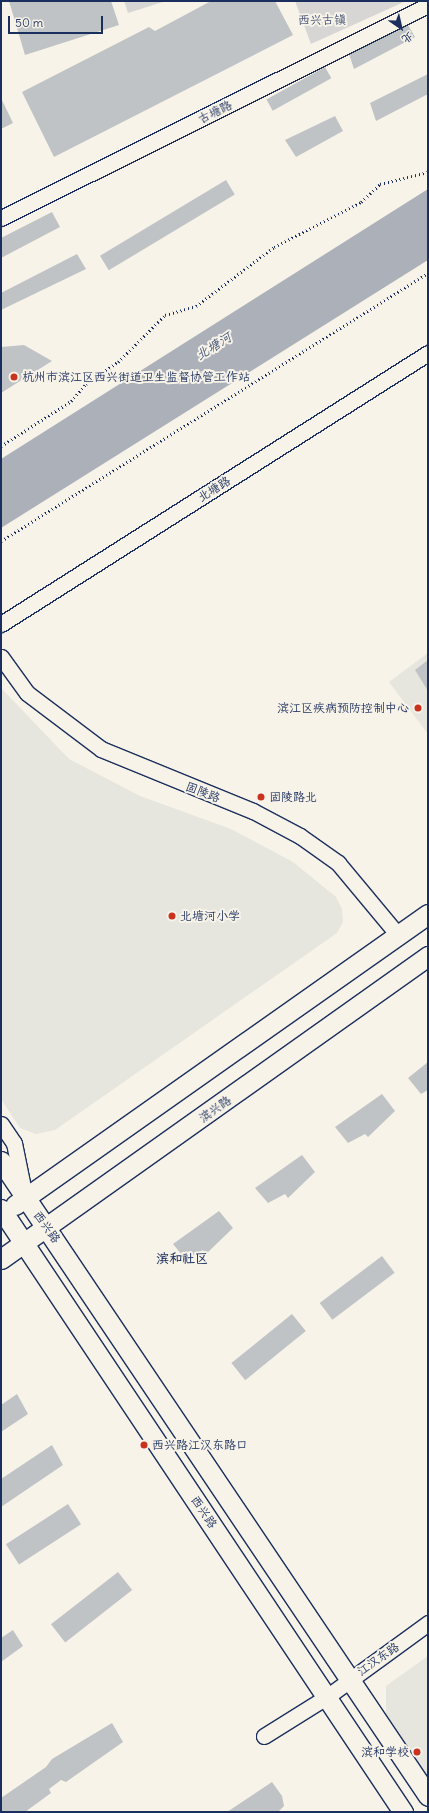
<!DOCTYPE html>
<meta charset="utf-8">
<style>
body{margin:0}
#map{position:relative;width:429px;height:1813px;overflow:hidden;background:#f7f3e8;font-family:Delius,"LXGW WenKai TC",sans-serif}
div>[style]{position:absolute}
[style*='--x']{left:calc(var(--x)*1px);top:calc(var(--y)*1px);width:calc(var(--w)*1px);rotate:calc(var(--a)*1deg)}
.built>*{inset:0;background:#e6e5de}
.green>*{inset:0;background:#d7d6d4}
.water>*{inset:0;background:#acb0b9}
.building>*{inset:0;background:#c0c3c5;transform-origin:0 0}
.path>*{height:2.5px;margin-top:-1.25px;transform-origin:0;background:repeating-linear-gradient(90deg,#1b2f5e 0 1px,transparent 0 4px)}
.roads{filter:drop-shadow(1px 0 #1b2f5e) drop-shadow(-1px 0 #1b2f5e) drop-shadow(0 1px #1b2f5e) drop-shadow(0 -1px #1b2f5e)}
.minor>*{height:15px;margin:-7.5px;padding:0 7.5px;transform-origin:7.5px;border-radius:7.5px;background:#f7f3e8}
.major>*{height:19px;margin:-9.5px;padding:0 9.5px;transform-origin:9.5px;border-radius:9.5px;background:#f7f3e8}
.dots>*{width:11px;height:11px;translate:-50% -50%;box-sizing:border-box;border:2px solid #f7f3e8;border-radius:50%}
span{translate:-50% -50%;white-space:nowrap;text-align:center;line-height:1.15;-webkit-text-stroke:4px #f7f3e8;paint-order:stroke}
.park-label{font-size:12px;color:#415076}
.street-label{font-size:12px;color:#1b2f5e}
.poi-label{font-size:12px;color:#1b2f5e}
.left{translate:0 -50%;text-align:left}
.right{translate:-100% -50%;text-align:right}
.water-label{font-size:13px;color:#465679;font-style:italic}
.neighbourhood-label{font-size:13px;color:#1b2f5e;font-weight:700}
.frame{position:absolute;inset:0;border:2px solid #1b2f5e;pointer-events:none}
.north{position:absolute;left:381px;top:8px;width:40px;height:40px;-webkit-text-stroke:3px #f7f3e8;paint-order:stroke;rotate:146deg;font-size:11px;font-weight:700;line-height:16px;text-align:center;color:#1b2f5e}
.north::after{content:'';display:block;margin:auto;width:14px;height:18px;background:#1b2f5e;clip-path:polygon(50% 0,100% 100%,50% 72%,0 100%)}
.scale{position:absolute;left:8px;top:16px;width:95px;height:18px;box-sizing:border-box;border:2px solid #1b2f5e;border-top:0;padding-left:5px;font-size:12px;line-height:14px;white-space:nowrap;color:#1b2f5e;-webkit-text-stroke:3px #f7f3e8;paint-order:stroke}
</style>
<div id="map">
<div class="built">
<div style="clip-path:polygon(428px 653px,428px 734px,389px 682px)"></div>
<div style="clip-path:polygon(1px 688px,69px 759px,140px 796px,231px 829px,293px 862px,336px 897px,342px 909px,343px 922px,337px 933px,55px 1130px,36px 1134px,20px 1128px,1px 1099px)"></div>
<div style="clip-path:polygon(428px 1656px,428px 1784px,386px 1720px,386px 1686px)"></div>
</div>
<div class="green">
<div style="clip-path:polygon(124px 1px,166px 1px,128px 13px)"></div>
<div style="clip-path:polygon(295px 1px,406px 1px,311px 44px)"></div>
</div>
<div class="water">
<div style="clip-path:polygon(428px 189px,428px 260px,1px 528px,1px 459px)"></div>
</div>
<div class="building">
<div style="clip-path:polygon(9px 1px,111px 1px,119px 25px,25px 55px)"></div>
<div style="clip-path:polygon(211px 1px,275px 1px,293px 35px,54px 157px,22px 92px,149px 27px,155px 31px)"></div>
<div style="clip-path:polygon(408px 25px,415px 37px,354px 69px,349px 54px)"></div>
<div style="left:325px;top:67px;width:13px;height:67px;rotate:61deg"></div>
<div style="clip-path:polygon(428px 74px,428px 94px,376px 121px,370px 103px)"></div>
<div style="clip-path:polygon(1px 98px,13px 123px,1px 129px)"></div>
<div style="clip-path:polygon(335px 116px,343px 131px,296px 157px,285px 140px)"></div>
<div style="left:226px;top:180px;width:17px;height:147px;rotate:59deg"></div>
<div style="clip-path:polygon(52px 212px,60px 227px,1px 258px,1px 238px)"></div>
<div style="clip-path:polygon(77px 254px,86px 269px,1px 310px,1px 293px)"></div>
<div style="clip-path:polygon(24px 345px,52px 361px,1px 393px,1px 347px)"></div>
<div style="clip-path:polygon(428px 660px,428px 691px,415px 670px)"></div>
<div style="clip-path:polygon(428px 1062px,428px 1090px,421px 1094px,408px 1078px)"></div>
<div style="clip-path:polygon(382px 1094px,395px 1111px,368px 1137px,365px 1134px,348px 1143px,335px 1127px)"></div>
<div style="clip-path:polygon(302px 1155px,315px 1172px,288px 1198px,285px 1194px,268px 1203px,255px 1188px)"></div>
<div style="clip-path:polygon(219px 1211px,233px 1228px,206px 1254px,203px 1250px,186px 1260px,173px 1244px)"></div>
<div style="left:382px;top:1256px;width:21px;height:78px;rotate:53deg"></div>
<div style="left:292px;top:1314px;width:22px;height:78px;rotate:51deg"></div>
<div style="clip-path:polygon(17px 1394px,28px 1414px,1px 1432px,1px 1405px)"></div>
<div style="clip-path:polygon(52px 1445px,63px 1465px,1px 1507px,1px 1479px)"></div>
<div style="left:68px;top:1504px;width:24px;height:74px;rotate:57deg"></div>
<div style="left:118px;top:1572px;width:23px;height:85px;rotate:52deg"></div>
<div style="clip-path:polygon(13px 1630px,23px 1646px,1px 1662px,1px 1638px)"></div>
<div style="clip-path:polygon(112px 1723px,123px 1742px,66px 1782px,61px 1780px,49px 1789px,51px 1793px,25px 1812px,1px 1812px,1px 1798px,46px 1767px,52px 1759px)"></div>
<div style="clip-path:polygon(272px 1782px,282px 1796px,284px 1806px,278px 1812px,227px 1812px)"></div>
</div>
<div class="path">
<div style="--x:1;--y:446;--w:83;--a:-32.7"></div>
<div style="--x:71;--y:401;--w:23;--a:-49"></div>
<div style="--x:86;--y:384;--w:39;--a:-35"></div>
<div style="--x:118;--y:362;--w:66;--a:-45"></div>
<div style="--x:165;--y:315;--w:32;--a:-16"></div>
<div style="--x:196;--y:306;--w:98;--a:-37.1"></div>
<div style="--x:274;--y:247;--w:98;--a:-27.3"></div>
<div style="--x:361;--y:202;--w:26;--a:-43"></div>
<div style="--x:380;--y:184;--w:49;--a:-14"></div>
<div style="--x:1;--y:541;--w:504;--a:-32.11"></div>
</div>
<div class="roads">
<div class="minor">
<div style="--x:1;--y:218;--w:477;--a:-26.5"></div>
<div style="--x:1;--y:624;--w:506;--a:-32.4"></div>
<div style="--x:1;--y:657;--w:44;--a:54.2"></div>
<div style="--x:27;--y:693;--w:93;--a:37.1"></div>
<div style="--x:101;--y:749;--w:164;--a:22.2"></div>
<div style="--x:253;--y:811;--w:53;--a:28"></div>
<div style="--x:300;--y:836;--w:47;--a:35.4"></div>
<div style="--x:338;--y:863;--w:94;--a:50.2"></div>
<div style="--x:1;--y:1124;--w:23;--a:56"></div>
<div style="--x:14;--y:1143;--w:50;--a:78.5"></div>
<div style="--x:264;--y:1736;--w:75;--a:-32"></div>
<div style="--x:328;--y:1696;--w:124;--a:-36.1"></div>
</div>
<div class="major">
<div style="--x:1;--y:1161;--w:765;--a:56.08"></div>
<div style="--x:15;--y:1205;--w:505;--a:-35.17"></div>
<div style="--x:1;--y:1209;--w:725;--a:56.31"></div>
<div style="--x:1;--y:1259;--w:524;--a:-35.36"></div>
</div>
</div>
<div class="dots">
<div style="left:14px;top:377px;background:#c8321e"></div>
<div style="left:418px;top:708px;background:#c8321e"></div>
<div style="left:261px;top:797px;background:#c8321e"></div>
<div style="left:172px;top:916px;background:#c8321e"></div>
<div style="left:144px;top:1445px;background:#c8321e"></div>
<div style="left:417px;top:1752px;background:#c8321e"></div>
</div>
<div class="park-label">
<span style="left:322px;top:20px">西兴古镇</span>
</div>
<div class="street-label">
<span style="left:215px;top:112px;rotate:-27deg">古塘路</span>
<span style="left:214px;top:489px;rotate:-32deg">北塘路</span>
<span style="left:203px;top:792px;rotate:21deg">固陵路</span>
<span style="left:215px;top:1109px;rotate:-35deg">滨兴路</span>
<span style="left:47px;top:1227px;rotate:54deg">西兴路</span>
<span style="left:204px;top:1512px;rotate:56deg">西兴路</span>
<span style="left:378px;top:1659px;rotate:-35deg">江汉东路</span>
</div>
<div class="poi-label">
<span class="left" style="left:22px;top:377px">杭州市滨江区西兴街道卫生监督协管工作站</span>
<span class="right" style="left:409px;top:708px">滨江区疾病预防控制中心</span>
<span class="left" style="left:269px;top:797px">固陵路北</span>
<span class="left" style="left:180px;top:916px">北塘河小学</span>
<span class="left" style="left:152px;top:1445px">西兴路江汉东路口</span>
<span class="right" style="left:409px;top:1752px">滨和学校</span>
</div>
<div class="water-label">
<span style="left:214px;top:347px;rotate:-32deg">北塘河</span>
</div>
<div class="neighbourhood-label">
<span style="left:182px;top:1259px">滨和社区</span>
</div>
<div class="frame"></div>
<div class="north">北</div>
<div class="scale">50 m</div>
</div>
